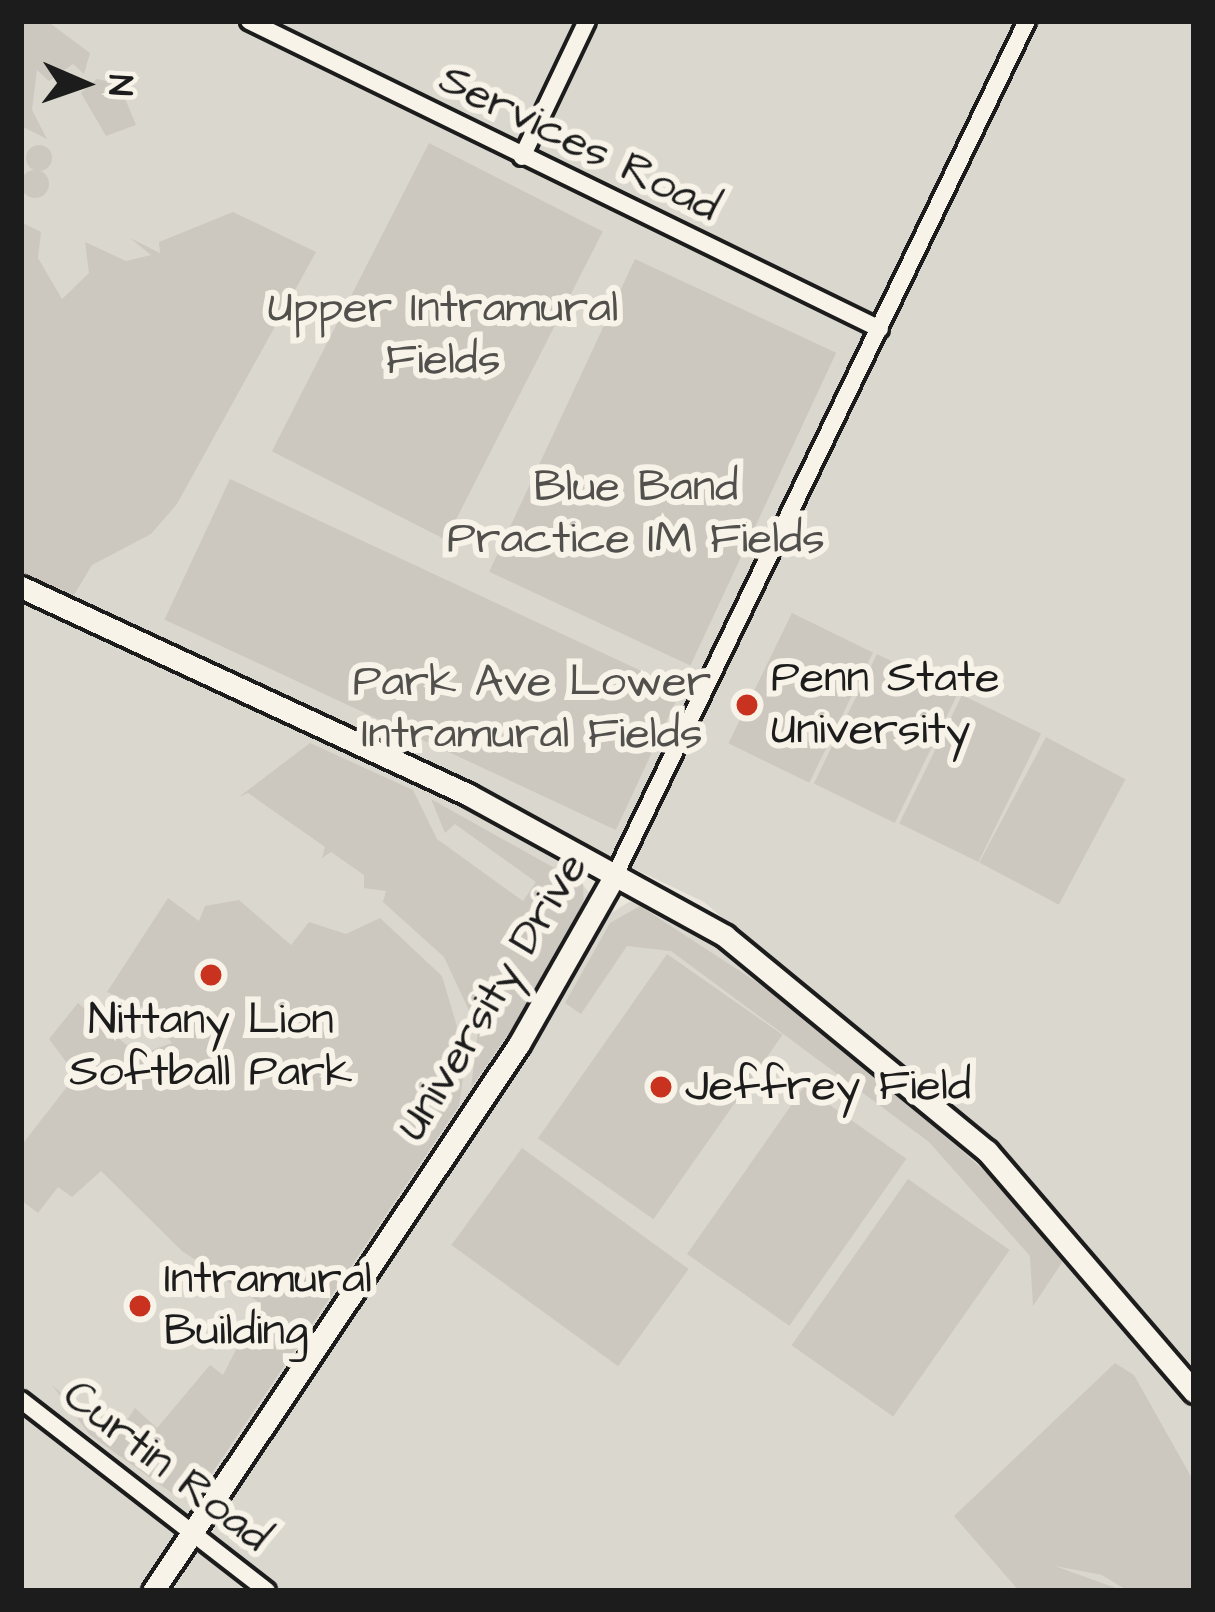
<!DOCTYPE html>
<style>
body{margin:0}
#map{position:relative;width:1215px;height:1612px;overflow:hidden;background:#eae6dc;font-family:"Architects Daughter",sans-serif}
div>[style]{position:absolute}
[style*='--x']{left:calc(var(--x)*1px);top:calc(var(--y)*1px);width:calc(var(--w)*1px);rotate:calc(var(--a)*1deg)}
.built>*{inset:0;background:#dad7ce}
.green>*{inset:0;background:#ccc8c0;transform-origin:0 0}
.round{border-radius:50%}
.roads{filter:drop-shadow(3px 0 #1c1c1c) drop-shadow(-3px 0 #1c1c1c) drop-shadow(0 3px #1c1c1c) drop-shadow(0 -3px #1c1c1c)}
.minor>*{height:16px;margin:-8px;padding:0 8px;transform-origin:8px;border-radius:8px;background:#f7f3e8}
.major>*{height:21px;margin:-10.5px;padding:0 10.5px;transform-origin:10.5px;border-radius:10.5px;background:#f7f3e8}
.dots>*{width:33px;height:33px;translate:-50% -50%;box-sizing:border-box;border:6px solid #f7f3e8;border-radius:50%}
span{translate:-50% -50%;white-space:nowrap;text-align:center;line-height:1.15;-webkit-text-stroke:12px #f7f3e8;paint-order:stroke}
.street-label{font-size:45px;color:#1c1c1c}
.park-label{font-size:45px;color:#51504d}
.poi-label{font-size:45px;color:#1c1c1c}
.left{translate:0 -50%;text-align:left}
.frame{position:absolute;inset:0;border:24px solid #1c1c1c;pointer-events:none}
.north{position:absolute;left:24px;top:24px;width:120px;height:120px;-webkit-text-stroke:9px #f7f3e8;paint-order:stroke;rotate:92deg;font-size:33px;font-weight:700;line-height:48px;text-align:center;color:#1c1c1c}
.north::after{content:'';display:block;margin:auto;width:42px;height:54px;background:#1c1c1c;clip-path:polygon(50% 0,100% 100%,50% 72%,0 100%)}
</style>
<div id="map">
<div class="built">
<div style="clip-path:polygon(21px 21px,1194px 21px,1194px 1372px,1022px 1170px,704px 902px,21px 576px)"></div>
<div style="clip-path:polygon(21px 597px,449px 795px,568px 865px,590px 894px,551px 979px,138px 1591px,21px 1591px)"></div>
<div style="clip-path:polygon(629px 902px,660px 904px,746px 962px,996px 1169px,1112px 1299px,1194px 1404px,1194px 1591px,172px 1591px,608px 915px)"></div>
</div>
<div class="green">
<div style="clip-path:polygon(21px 21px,47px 21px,90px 53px,84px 74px,73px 64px,49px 81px,37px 70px,32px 110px,47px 139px,21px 126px)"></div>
<div style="clip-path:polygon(97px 79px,119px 84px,136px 125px,106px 136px,81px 93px)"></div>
<div style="left:429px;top:143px;width:195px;height:346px;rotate:27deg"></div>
<div class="round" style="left:26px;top:145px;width:26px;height:26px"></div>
<div class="round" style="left:21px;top:170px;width:28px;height:28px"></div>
<div style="clip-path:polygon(233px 212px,316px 252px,177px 504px,151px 534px,92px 565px,74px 595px,21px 572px,21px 222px,41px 232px,38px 258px,62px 299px,89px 273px,85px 242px,126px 261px,151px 255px,130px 238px,160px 253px,159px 242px)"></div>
<div style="left:635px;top:259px;width:222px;height:345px;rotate:25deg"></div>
<div style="left:230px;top:479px;width:498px;height:155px;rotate:25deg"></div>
<div style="left:792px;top:613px;width:90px;height:145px;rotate:26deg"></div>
<div style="left:877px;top:654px;width:90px;height:144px;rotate:26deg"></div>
<div style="left:962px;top:695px;width:88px;height:143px;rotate:26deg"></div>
<div style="left:1046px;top:737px;width:90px;height:142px;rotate:28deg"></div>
<div style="clip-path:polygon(310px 743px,413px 790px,437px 839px,523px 901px,536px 882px,455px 824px,445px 833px,431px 799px,583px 884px,584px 911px,552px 970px,471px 1088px,478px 1030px,444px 957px,383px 902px,386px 891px,364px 888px,364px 875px,331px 852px,322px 858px,325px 847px,248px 793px,239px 797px)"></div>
<div style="clip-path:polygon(168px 898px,199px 921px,205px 906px,239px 900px,291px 945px,309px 922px,346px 934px,380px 918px,442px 976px,466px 1057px,459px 1106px,204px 1485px,179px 1498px,90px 1435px,52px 1385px,114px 1440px,135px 1408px,157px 1428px,210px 1365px,223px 1375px,260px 1303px,182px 1251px,101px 1171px,72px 1197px,58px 1187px,38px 1213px,21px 1200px,21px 1146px,76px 1075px,49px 1039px,78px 1003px,138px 1055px,172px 1043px,144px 1008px,107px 992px)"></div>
<div style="clip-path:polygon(640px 906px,812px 1018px,1006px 1190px,1065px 1258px,1033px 1306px,1030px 1256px,929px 1142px,671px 951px,627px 946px,581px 1014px,565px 1003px,610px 923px)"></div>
<div style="left:667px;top:954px;width:141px;height:225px;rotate:35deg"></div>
<div style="left:804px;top:1087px;width:125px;height:204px;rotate:35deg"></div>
<div style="left:522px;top:1148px;width:206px;height:120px;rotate:36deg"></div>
<div style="left:908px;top:1179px;width:124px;height:203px;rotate:35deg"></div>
<div style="clip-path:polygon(1115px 1363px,1134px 1375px,1194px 1482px,1194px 1591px,1128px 1591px,1102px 1575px,1055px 1566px,1124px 1591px,1019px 1591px,954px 1516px)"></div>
</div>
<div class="roads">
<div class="minor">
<div style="--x:249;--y:21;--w:702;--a:26.02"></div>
<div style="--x:522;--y:157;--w:151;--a:-64.5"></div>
<div style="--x:616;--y:873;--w:946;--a:-64.25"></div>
<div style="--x:21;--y:1400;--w:311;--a:37.8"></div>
</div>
<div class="major">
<div style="--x:21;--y:587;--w:494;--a:24.9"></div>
<div style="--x:469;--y:795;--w:292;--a:28.8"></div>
<div style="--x:725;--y:936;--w:339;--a:39.4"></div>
<div style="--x:987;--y:1151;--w:318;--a:49.3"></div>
<div style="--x:153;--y:1591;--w:658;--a:-56.21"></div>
<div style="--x:519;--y:1044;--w:197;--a:-60.4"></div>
</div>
</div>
<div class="dots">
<div style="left:747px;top:705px;background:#c8321e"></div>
<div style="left:211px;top:975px;background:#c8321e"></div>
<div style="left:661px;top:1087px;background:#c8321e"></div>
<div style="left:140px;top:1306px;background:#c8321e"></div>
</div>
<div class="street-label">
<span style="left:579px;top:144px;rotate:26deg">Services Road</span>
<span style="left:493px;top:997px;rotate:-59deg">University Drive</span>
<span style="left:166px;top:1467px;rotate:38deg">Curtin Road</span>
</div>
<div class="park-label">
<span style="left:443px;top:335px">Upper Intramural<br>Fields</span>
<span style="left:636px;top:514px">Blue Band<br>Practice IM Fields</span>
<span style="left:532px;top:709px">Park Ave Lower<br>Intramural Fields</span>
</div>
<div class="poi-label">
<span class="left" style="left:771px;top:705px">Penn State<br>University</span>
<span style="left:211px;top:1047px">Nittany Lion<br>Softball Park</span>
<span class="left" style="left:685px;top:1087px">Jeffrey Field</span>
<span class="left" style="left:164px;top:1306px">Intramural<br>Building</span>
</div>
<div class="frame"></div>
<div class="north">N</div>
</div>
